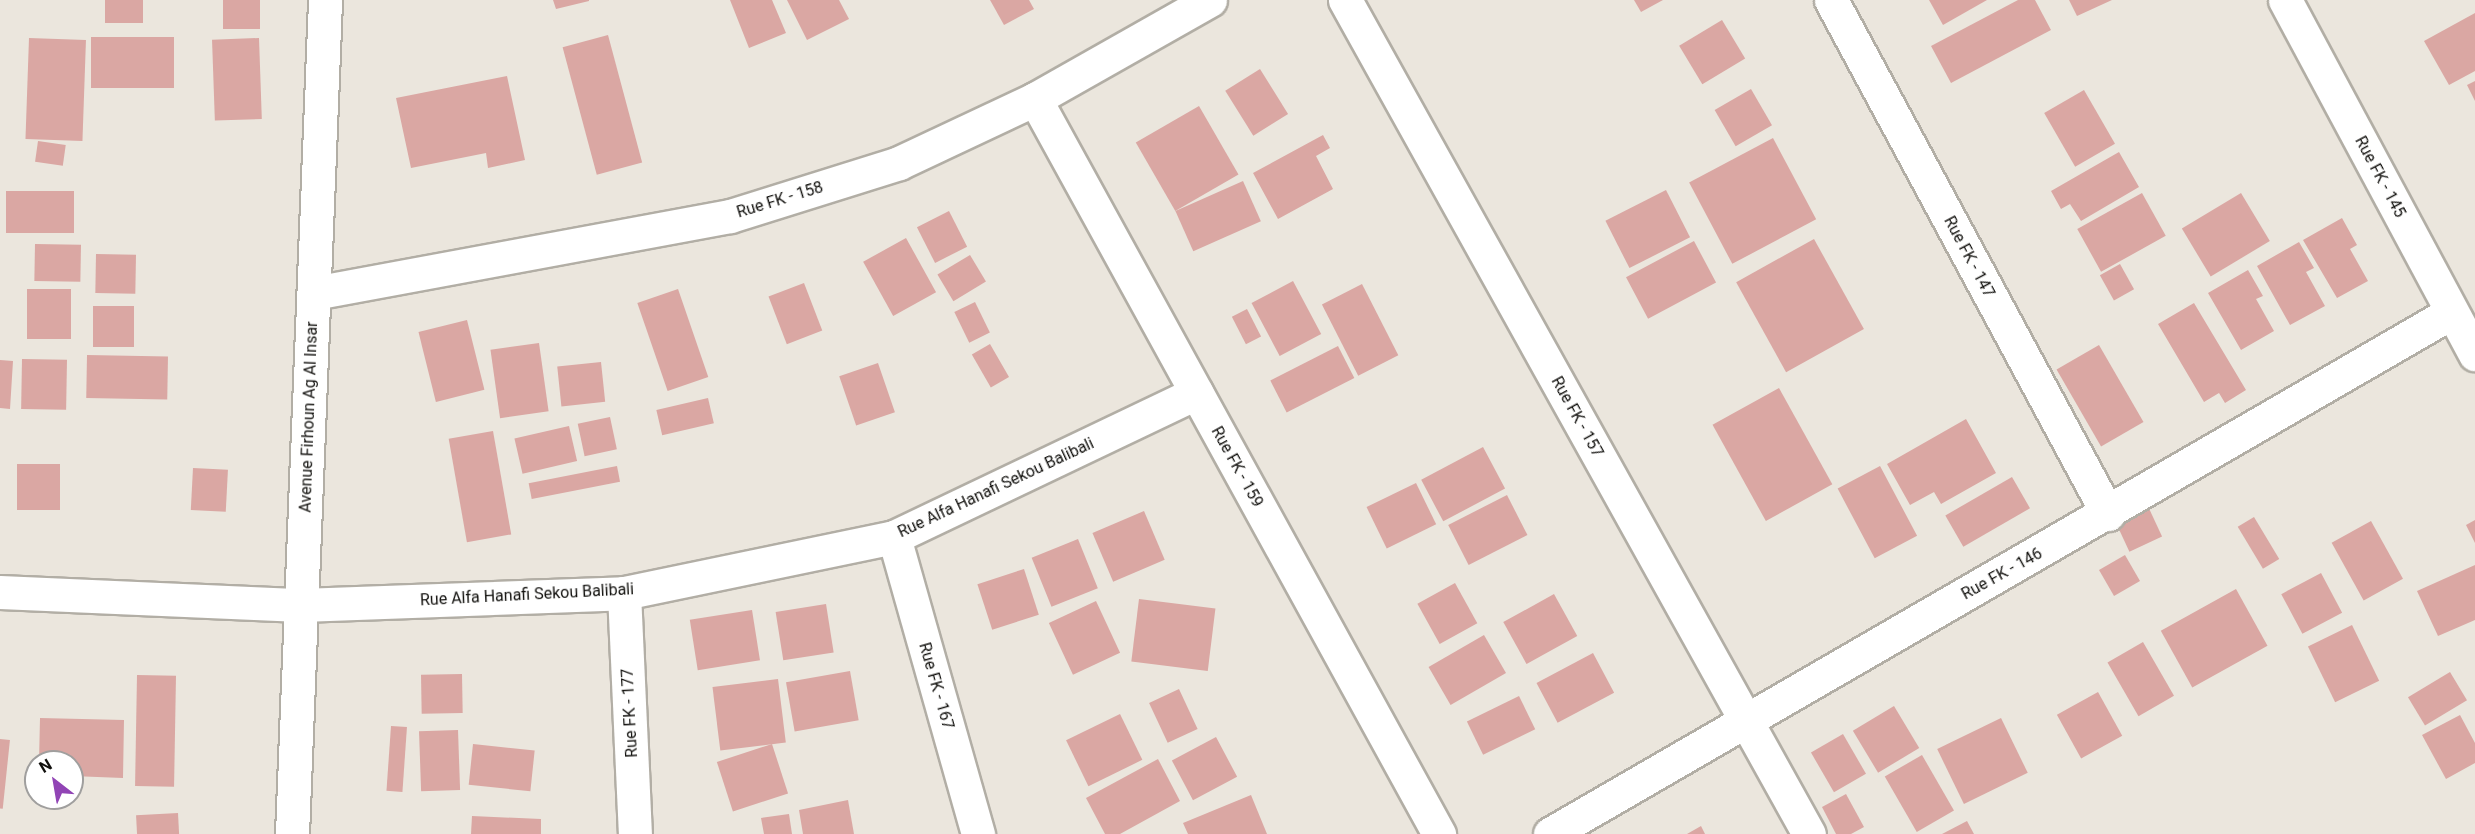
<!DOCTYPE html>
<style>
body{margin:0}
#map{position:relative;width:2475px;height:834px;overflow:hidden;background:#ebe6dd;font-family:Roboto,sans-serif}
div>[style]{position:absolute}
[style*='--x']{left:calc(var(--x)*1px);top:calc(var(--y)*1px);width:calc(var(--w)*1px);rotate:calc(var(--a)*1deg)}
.building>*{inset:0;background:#daa7a3;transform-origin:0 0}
.roads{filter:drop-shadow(2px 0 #b2aea5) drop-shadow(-2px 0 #b2aea5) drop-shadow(0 2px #b2aea5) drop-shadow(0 -2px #b2aea5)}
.minor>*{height:33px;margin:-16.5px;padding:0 16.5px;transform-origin:16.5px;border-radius:16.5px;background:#fff}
span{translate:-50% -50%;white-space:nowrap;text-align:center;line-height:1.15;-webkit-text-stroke:4.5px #fff;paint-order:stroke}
.street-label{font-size:16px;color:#11100d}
.north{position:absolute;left:24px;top:750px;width:60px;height:60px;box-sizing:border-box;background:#fff;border:2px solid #a09f9e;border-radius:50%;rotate:329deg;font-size:16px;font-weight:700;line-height:24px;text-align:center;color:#11100d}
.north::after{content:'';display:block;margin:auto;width:21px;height:27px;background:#9144b5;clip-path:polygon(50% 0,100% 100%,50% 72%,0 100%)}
</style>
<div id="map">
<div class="building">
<div style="left:105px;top:0;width:38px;height:23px"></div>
<div style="left:223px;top:0;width:37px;height:29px"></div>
<div style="clip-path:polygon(553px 0,589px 0,589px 1px,556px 9px)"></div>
<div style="clip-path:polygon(730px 0,772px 0,786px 33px,749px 48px)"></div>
<div style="clip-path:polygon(787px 0,839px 0,849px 19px,807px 40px)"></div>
<div style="clip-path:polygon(990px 0,1029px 0,1034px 9px,1004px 25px)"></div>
<div style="clip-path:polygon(1634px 0,1663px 0,1641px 12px)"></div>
<div style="clip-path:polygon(1929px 0,1987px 0,1943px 25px)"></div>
<div style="clip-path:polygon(2018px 0,2035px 0,2051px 30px,1951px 83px,1931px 46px)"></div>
<div style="clip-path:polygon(2069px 0,2112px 0,2077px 16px)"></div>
<div style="clip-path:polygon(2475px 13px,2475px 71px,2449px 85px,2424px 41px)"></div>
<div style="left:1722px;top:20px;width:45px;height:50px;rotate:59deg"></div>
<div style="left:608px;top:35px;width:132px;height:47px;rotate:75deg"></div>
<div style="left:91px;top:37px;width:83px;height:51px"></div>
<div style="left:29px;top:38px;width:57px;height:101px;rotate:2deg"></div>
<div style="left:259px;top:38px;width:81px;height:47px;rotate:88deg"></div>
<div style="left:1260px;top:69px;width:53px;height:41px;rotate:58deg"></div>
<div style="clip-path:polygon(507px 76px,525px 160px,488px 168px,486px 153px,411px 168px,396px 98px)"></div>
<div style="clip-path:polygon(2475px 81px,2475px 101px,2467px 85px)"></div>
<div style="left:1751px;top:89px;width:42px;height:42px;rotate:60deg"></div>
<div style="left:2084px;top:90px;width:62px;height:46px;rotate:60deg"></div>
<div style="left:1199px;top:106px;width:79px;height:73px;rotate:60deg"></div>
<div style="clip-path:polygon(1323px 135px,1330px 148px,1316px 156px,1333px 189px,1278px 219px,1253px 173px)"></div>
<div style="left:1773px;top:138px;width:92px;height:95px;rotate:62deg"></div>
<div style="left:38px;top:141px;width:28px;height:21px;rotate:8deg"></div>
<div style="clip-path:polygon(2119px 152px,2139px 187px,2081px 221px,2070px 204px,2061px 209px,2051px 191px)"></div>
<div style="left:1243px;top:181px;width:44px;height:74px;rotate:66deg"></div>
<div style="left:1666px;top:190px;width:53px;height:68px;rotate:63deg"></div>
<div style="left:6px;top:191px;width:68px;height:42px"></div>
<div style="left:2142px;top:193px;width:49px;height:74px;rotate:61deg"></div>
<div style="left:2241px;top:193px;width:56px;height:69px;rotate:59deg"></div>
<div style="left:949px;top:211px;width:40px;height:36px;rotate:63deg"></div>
<div style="clip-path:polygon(2342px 218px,2357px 245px,2350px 249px,2368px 281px,2337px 298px,2303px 240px)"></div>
<div style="left:906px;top:238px;width:62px;height:49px;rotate:61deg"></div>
<div style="left:1814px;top:239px;width:103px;height:89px;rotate:61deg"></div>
<div style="left:1694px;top:241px;width:47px;height:77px;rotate:62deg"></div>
<div style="clip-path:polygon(2299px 242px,2314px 268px,2306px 272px,2325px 306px,2290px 325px,2257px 266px)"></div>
<div style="left:35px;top:244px;width:46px;height:37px;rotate:1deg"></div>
<div style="left:96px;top:254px;width:40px;height:39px;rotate:1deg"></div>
<div style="left:970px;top:255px;width:31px;height:38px;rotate:59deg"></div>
<div style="left:2120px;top:264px;width:29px;height:23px;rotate:61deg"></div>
<div style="clip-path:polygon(2248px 270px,2263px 296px,2256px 299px,2274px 331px,2241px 350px,2208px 293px)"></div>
<div style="left:1293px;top:281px;width:60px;height:47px;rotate:62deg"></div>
<div style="left:804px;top:283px;width:51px;height:38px;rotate:69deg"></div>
<div style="left:1362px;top:284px;width:80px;height:45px;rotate:63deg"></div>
<div style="left:27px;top:289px;width:44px;height:50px"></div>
<div style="left:678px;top:289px;width:93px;height:43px;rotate:71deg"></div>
<div style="left:975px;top:302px;width:34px;height:23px;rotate:64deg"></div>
<div style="clip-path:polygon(2194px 303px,2246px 390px,2225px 403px,2219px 393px,2204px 402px,2158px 324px)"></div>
<div style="left:93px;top:306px;width:41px;height:41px"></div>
<div style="left:1247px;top:309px;width:31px;height:17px;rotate:63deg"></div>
<div style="left:467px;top:320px;width:72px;height:50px;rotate:76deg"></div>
<div style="left:539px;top:343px;width:69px;height:49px;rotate:82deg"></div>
<div style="left:990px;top:344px;width:38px;height:21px;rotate:60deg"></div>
<div style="left:2099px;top:345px;width:89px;height:49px;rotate:60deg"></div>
<div style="left:1338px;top:346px;width:36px;height:76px;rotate:63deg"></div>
<div style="left:87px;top:355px;width:81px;height:43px;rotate:1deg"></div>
<div style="left:22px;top:359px;width:45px;height:50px;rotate:1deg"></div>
<div style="clip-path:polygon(0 360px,13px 361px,10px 409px,0 408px)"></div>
<div style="left:601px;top:362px;width:40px;height:44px;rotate:84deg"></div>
<div style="left:878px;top:363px;width:52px;height:41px;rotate:71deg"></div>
<div style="left:1779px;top:388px;width:110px;height:76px;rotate:61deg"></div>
<div style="left:708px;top:398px;width:26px;height:53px;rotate:77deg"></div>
<div style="left:610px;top:417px;width:33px;height:33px;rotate:78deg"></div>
<div style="clip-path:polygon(1966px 419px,1996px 473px,1941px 504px,1934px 492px,1910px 505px,1887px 464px)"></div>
<div style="left:569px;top:426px;width:36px;height:56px;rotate:77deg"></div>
<div style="left:493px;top:431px;width:105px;height:45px;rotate:80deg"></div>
<div style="left:1483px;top:447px;width:47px;height:70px;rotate:62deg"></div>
<div style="left:17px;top:464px;width:43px;height:46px"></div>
<div style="left:617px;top:466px;width:16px;height:90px;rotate:79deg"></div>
<div style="left:1880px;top:466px;width:79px;height:48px;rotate:62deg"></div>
<div style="left:193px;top:468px;width:35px;height:42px;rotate:3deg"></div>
<div style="left:2012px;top:477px;width:36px;height:77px;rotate:60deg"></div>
<div style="left:1416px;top:483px;width:46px;height:55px;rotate:64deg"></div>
<div style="left:1507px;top:495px;width:45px;height:66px;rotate:63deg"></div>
<div style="left:2146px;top:502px;width:38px;height:36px;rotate:65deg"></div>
<div style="left:1144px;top:511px;width:53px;height:56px;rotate:67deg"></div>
<div style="left:2254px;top:517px;width:49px;height:19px;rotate:59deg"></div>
<div style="clip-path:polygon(2475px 520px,2475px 543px,2466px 525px)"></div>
<div style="left:2371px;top:521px;width:66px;height:45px;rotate:61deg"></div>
<div style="left:1078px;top:539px;width:53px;height:50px;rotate:68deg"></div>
<div style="left:2125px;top:555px;width:30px;height:30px;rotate:60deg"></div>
<div style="clip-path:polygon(2475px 565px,2475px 620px,2438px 636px,2417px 591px)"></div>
<div style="left:1024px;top:569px;width:48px;height:49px;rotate:72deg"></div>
<div style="left:2321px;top:573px;width:45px;height:45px;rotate:62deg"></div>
<div style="left:1455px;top:583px;width:46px;height:43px;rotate:61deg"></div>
<div style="left:2236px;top:589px;width:65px;height:86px;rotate:61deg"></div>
<div style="left:1554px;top:594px;width:48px;height:58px;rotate:61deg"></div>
<div style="left:1139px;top:599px;width:77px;height:63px;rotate:7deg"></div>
<div style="left:1096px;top:601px;width:57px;height:52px;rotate:65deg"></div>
<div style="left:826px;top:604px;width:49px;height:51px;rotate:81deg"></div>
<div style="left:752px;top:610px;width:51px;height:63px;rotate:81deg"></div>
<div style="left:2352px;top:625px;width:62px;height:49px;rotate:64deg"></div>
<div style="left:1484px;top:635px;width:44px;height:64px;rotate:60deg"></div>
<div style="left:2143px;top:642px;width:62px;height:41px;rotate:60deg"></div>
<div style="left:1593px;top:653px;width:45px;height:64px;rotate:62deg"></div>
<div style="left:850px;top:671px;width:50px;height:65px;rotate:80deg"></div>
<div style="left:2450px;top:672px;width:33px;height:49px;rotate:59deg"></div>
<div style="left:462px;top:674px;width:39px;height:41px;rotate:89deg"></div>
<div style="left:137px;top:675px;width:39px;height:111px;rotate:1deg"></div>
<div style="left:778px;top:679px;width:64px;height:66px;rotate:83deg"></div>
<div style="left:1179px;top:689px;width:44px;height:33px;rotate:65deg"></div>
<div style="left:2098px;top:692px;width:50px;height:47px;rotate:61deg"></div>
<div style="left:1519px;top:696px;width:37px;height:58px;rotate:64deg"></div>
<div style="left:1894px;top:706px;width:49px;height:48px;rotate:59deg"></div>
<div style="left:1120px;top:714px;width:51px;height:60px;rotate:64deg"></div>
<div style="clip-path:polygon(2460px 715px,2475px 743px,2475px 763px,2446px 779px,2422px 735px)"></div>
<div style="clip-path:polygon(40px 718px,124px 720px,123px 778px,72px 776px,72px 762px,39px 762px)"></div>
<div style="left:2001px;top:718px;width:61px;height:71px;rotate:64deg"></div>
<div style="left:391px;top:726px;width:16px;height:65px;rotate:4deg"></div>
<div style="left:458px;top:730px;width:60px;height:39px;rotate:88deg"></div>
<div style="left:1843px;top:734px;width:46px;height:37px;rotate:60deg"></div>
<div style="left:1216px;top:737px;width:45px;height:50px;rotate:62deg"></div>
<div style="left:0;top:739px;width:10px;height:69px;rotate:6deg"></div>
<div style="left:473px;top:744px;width:62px;height:41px;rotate:6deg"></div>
<div style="left:772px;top:744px;width:52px;height:58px;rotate:72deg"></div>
<div style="left:1922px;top:755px;width:64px;height:43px;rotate:60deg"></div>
<div style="clip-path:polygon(1158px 759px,1180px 801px,1120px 834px,1105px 834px,1086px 798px)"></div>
<div style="clip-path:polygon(1846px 794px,1864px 827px,1851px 834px,1836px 834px,1822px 807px)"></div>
<div style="clip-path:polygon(1251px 795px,1267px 834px,1188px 834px,1183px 823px)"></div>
<div style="clip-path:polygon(848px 800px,854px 834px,803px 834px,799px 810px)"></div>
<div style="left:178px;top:813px;width:21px;height:42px;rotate:87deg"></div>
<div style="clip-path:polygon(789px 814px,792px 834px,764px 834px,761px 818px)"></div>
<div style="clip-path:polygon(472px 816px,541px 819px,541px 834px,471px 834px)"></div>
<div style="clip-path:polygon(1967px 821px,1974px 834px,1942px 834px)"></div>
<div style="clip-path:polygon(1701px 826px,1705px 834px,1687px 834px)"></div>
</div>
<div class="roads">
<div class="minor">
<div style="--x:1345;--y:0;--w:954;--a:60.91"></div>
<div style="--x:1831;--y:0;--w:584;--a:61.68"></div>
<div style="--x:2285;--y:0;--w:402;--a:61.8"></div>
<div style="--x:1035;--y:99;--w:839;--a:61.2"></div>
<div style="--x:314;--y:293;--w:423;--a:-10.5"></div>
<div style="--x:730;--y:216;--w:177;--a:-17.4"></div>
<div style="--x:899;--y:163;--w:150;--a:-25.2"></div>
<div style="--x:1035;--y:99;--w:201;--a:-29.5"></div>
<div style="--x:894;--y:537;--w:309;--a:74.2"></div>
<div style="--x:0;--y:592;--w:301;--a:2.5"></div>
<div style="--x:301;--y:605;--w:323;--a:-2.1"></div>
<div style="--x:624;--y:593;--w:276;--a:-11.7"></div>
<div style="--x:894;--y:537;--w:335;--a:-25.5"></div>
<div style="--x:624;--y:593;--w:241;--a:87.4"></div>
<div style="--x:292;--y:834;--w:835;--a:-87.73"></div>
<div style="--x:1550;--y:834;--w:1042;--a:-30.06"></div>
</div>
</div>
<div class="street-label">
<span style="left:2380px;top:177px;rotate:62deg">Rue FK - 145</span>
<span style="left:780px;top:200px;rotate:-17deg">Rue FK - 158</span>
<span style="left:1969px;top:257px;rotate:62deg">Rue FK - 147</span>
<span style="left:309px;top:417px;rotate:-88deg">Avenue Firhoun Ag Al Insar</span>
<span style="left:1577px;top:417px;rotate:61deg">Rue FK - 157</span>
<span style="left:1237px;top:467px;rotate:61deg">Rue FK - 159</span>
<span style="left:996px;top:488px;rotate:-25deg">Rue Alfa Hanafi Sekou Balibali</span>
<span style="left:2002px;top:574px;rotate:-29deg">Rue FK - 146</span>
<span style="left:527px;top:595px;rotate:-3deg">Rue Alfa Hanafi Sekou Balibali</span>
<span style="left:936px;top:686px;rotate:74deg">Rue FK - 167</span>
<span style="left:630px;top:713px;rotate:-93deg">Rue FK - 177</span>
</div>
<div class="north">N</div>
</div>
